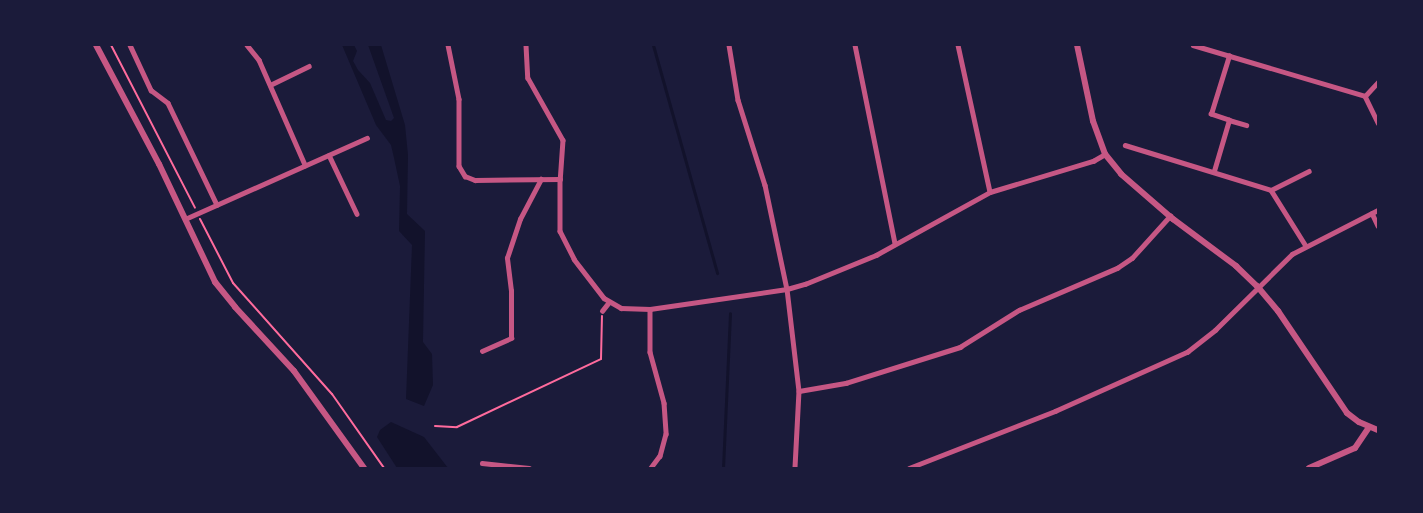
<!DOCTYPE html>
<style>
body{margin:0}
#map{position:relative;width:1423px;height:513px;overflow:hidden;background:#1b1b3a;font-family:"IBM Plex Serif",serif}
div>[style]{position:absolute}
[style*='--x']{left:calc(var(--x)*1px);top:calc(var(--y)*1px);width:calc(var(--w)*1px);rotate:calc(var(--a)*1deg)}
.water>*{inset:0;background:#12122b}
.stream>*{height:3px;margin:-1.5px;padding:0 1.5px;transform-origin:1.5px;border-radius:1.5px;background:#12122b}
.path>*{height:2px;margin:-1px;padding:0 1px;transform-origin:1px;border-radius:1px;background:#ff6b9d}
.minor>*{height:4.5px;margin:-2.25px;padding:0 2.25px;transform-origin:2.25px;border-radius:2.25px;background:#c65784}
.tertiary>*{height:6px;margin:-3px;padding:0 3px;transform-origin:3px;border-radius:3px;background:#c65784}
span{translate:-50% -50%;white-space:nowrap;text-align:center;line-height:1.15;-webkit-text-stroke:5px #1b1b3a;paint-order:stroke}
.frame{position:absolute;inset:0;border:46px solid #1b1b3a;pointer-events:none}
</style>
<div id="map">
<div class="water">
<div style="clip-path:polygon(342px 45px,354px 45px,357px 51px,353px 61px,358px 70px,370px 83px,386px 120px,391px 121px,394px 118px,368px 45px,381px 45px,405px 125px,408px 155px,407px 214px,425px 231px,423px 342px,432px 354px,433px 385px,424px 406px,406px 399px,412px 245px,399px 231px,400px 186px,394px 158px,391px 145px,376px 125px)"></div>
<div style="clip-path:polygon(391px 422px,424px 437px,448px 468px,397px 468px,377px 437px,380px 430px)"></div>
</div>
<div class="stream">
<div style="--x:653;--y:45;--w:237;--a:74.3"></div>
<div style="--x:723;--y:468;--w:155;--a:-87.4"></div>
</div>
<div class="path">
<div style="--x:111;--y:45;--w:183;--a:62.7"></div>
<div style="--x:200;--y:219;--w:72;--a:62.7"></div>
<div style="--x:233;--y:283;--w:149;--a:48.3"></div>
<div style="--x:332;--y:394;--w:90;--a:54.9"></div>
<div style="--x:435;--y:426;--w:22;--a:3"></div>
<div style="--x:457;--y:427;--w:159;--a:-25.3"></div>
<div style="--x:601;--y:359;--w:43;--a:-88.7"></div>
</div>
<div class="minor">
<div style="--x:130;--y:45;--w:50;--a:65"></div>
<div style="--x:151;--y:90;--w:21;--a:37"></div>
<div style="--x:168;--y:103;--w:113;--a:64.3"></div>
<div style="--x:247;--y:45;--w:19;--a:51"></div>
<div style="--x:259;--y:60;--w:115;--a:66.3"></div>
<div style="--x:448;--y:45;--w:55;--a:78.5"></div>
<div style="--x:459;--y:99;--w:67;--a:90"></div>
<div style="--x:459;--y:166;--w:12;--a:59"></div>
<div style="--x:465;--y:176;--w:11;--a:22"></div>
<div style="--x:475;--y:180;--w:85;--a:-0.7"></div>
<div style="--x:526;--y:45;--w:33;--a:87"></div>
<div style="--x:528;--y:78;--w:71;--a:60.6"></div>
<div style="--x:563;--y:140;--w:39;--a:94"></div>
<div style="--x:560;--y:179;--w:52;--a:90"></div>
<div style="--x:560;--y:231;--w:31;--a:63"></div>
<div style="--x:574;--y:259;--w:49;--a:52.4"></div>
<div style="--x:604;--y:298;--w:20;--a:30"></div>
<div style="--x:621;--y:308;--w:29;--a:2"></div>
<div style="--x:650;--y:309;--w:138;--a:-8.3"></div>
<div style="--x:787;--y:289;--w:19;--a:-16"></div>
<div style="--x:805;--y:284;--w:77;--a:-22.2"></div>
<div style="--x:876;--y:255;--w:130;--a:-28.9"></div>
<div style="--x:990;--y:192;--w:108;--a:-16.8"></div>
<div style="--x:1093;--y:161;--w:14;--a:-30"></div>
<div style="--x:729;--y:45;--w:56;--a:80.7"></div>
<div style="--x:738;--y:100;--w:89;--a:72.4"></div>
<div style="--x:765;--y:185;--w:106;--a:78.1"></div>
<div style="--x:787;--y:289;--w:103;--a:83.3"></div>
<div style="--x:799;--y:391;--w:77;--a:93"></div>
<div style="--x:855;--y:45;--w:202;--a:78.6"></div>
<div style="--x:958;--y:45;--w:150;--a:77.7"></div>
<div style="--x:1193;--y:45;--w:179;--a:16.5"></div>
<div style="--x:270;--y:85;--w:43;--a:-26"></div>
<div style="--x:1365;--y:96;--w:30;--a:64"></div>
<div style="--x:1365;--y:96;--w:19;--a:-47"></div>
<div style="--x:1229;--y:120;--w:18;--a:16"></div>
<div style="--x:1125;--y:145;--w:153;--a:17.1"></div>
<div style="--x:1271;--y:190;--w:66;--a:58"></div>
<div style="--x:329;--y:155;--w:65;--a:64.6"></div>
<div style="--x:1214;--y:171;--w:53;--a:-73.6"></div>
<div style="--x:1229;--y:120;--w:19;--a:-162"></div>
<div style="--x:1211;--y:114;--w:61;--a:-72.8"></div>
<div style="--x:1271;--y:190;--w:42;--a:-26.6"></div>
<div style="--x:1372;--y:213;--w:14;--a:65"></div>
<div style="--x:185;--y:219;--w:199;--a:-24"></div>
<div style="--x:650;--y:309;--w:43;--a:90"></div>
<div style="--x:650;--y:352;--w:53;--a:74.6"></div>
<div style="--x:664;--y:403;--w:31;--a:86"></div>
<div style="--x:666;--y:434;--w:23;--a:105"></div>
<div style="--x:660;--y:456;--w:15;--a:127"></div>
<div style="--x:602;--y:311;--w:11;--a:-52"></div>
<div style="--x:482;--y:351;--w:32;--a:-24"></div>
<div style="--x:511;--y:338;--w:47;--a:-90"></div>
<div style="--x:511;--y:291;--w:33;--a:-97"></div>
<div style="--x:507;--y:258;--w:41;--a:-71.6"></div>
<div style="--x:520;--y:219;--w:45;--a:-62.3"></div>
<div style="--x:799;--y:391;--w:48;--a:-9.7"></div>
<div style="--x:846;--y:383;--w:120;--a:-17.5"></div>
<div style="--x:960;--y:347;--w:70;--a:-32.1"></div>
<div style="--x:1019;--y:310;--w:107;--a:-23.2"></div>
<div style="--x:1117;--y:268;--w:18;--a:-34"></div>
<div style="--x:1132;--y:258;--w:57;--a:-47.9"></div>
<div style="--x:482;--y:463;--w:47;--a:6.1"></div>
<div style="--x:909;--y:468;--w:157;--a:-21.3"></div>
<div style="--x:1055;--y:411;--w:145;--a:-24.1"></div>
<div style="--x:1187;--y:352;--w:36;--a:-38"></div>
<div style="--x:1215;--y:330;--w:108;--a:-44.6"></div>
<div style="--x:1292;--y:254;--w:97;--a:-27.1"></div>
</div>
<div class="tertiary">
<div style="--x:96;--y:45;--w:135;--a:62.1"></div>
<div style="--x:159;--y:164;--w:131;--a:64.6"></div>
<div style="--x:215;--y:282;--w:32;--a:51"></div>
<div style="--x:235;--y:307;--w:87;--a:47.3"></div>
<div style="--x:294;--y:371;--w:120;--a:54.2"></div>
<div style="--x:1077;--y:45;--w:78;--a:78.1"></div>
<div style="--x:1093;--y:121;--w:35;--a:70"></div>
<div style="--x:1105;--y:154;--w:26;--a:51"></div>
<div style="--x:1121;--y:174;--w:69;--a:40.9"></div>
<div style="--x:1173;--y:219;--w:79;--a:36.7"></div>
<div style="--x:1236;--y:266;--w:29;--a:44"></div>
<div style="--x:1257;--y:286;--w:33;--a:50"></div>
<div style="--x:1278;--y:311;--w:123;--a:55.9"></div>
<div style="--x:1347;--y:413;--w:15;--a:37"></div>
<div style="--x:1359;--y:422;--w:21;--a:23"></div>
<div style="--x:1309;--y:468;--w:50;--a:-23.5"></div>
<div style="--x:1355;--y:448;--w:25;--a:-56"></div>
</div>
<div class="frame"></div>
</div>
